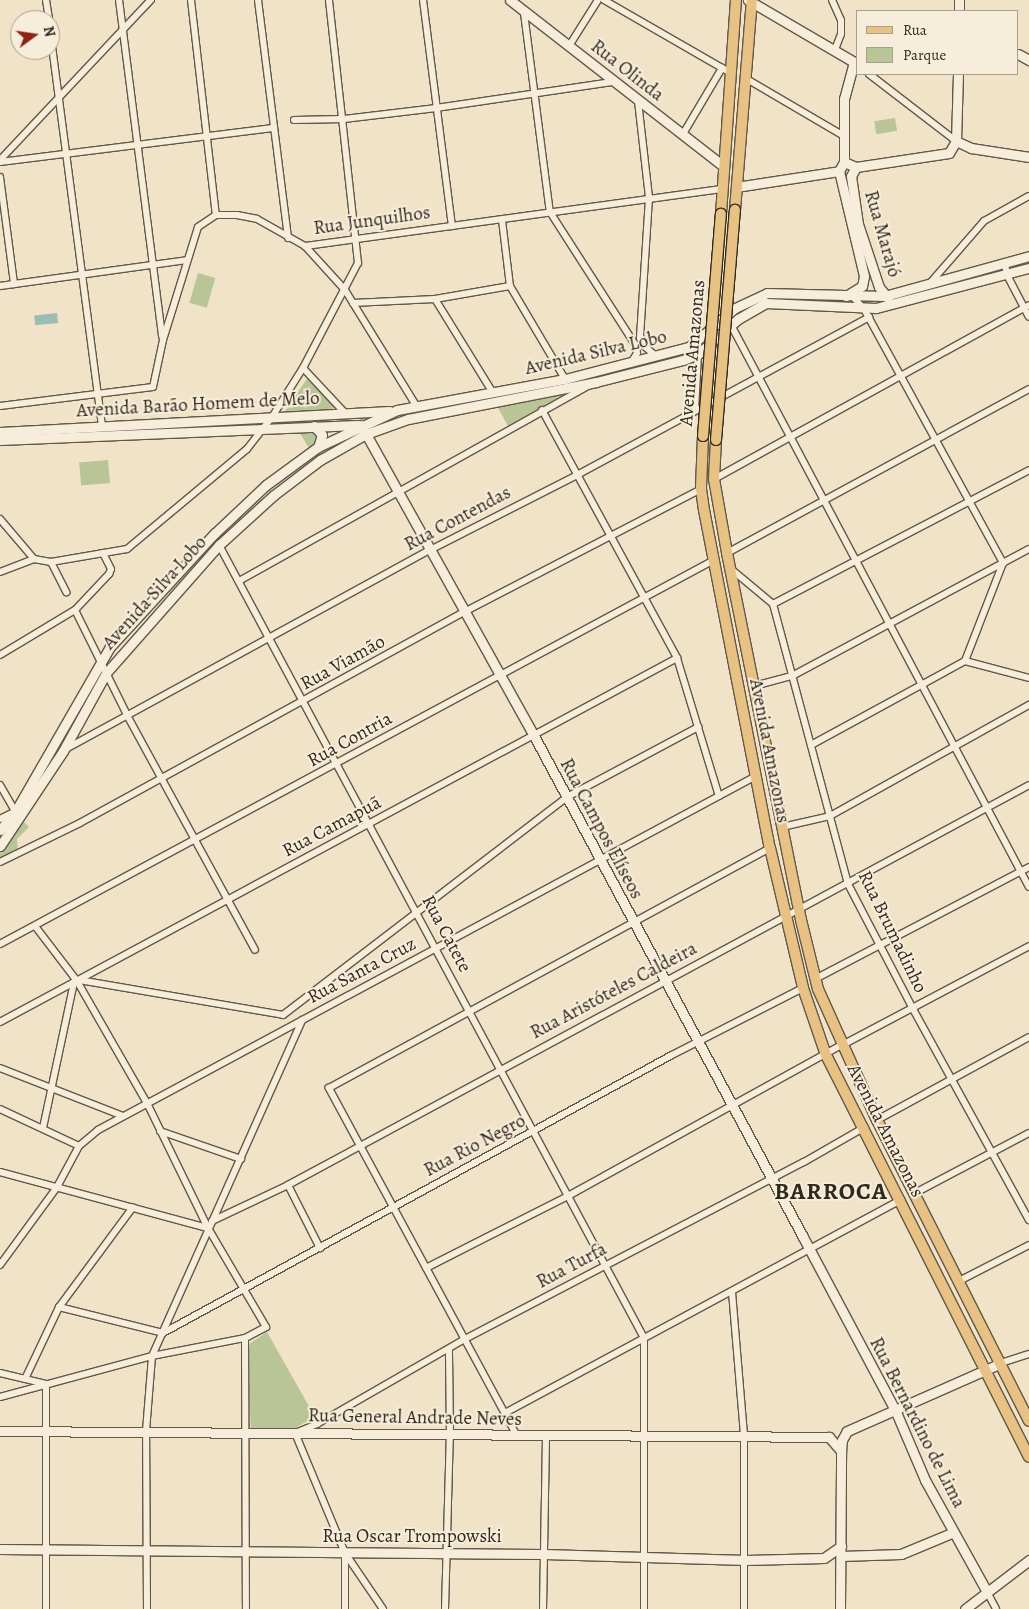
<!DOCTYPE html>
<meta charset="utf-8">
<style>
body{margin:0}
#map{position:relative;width:1029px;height:1609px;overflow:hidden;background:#f1e3c8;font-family:Alegreya,serif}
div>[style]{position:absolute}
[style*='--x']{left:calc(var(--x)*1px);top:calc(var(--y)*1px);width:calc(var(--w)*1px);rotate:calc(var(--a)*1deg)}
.green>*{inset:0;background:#b9c497;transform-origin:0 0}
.water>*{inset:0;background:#9bbeb4;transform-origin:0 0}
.roads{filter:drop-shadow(1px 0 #625848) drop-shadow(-1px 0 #625848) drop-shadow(0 1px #625848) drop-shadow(0 -1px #625848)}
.street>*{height:6px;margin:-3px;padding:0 3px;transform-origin:3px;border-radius:3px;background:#f6eddb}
.secondary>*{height:9px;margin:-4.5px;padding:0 4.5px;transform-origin:4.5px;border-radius:4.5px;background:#f6eddb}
.primary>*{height:10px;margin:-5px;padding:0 5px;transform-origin:5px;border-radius:5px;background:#e8c284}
.bridges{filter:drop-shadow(1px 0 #32291d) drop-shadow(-1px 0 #32291d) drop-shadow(0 1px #32291d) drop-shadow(0 -1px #32291d)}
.primary-bridge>*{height:10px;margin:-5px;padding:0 5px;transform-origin:5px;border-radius:5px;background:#e8c284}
span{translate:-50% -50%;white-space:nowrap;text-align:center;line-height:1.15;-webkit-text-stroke:4px #f6eddb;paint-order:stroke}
.street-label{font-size:19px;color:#32291d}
.district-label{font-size:24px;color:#32291d;font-weight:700;letter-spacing:1px}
.legend{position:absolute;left:856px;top:10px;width:162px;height:65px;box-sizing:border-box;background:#f6eddb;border:1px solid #a89f8f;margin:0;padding:6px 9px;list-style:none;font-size:15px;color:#32291d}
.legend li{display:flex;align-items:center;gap:10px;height:25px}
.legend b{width:25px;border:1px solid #a89f8f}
.north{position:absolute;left:10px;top:10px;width:50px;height:50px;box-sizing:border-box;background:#f6eddb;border:1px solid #a89f8f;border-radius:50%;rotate:76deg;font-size:14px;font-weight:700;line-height:20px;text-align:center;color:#32291d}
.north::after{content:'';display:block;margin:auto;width:18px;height:22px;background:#8f2418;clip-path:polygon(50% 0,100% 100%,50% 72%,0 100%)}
</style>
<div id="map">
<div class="green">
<div style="left:895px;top:118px;width:13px;height:21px;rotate:81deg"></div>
<div style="left:198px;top:273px;width:18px;height:31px;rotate:16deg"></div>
<div style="clip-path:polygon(308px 377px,335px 404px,332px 410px,284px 413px)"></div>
<div style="clip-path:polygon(567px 390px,568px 392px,508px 426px,497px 406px)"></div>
<div style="clip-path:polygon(299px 432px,315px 432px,318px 434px,318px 442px,309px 448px)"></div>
<div style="left:108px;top:460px;width:23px;height:29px;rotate:85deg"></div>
<div style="clip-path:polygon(24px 822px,29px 827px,17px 839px,18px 855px,0 861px,0 851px)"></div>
<div style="clip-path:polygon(267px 1332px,315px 1417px,291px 1430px,251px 1430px,246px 1346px)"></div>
</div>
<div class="water">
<div style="left:57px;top:313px;width:10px;height:23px;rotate:84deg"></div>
</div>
<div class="roads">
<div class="street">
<div style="--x:46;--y:0;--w:20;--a:81"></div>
<div style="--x:119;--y:0;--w:339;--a:82.7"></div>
<div style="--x:191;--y:0;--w:216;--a:83.4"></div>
<div style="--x:258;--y:0;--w:240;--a:82.8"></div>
<div style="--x:423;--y:0;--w:228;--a:82.7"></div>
<div style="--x:604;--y:0;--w:146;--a:29.9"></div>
<div style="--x:832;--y:0;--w:22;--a:66"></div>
<div style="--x:841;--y:20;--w:14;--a:90"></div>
<div style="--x:841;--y:34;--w:17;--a:111"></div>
<div style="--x:524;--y:13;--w:201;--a:82.6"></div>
<div style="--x:550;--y:212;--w:159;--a:57.3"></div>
<div style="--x:636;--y:346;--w:7;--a:82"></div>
<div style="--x:637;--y:353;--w:12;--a:121"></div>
<div style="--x:50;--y:31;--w:398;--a:82.5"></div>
<div style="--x:569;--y:46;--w:54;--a:-57.8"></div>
<div style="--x:869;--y:74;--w:110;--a:37.6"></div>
<div style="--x:745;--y:78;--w:115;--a:30.4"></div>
<div style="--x:638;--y:101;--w:98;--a:83.5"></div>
<div style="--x:649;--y:198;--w:140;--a:93.7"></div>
<div style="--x:640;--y:338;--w:9;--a:63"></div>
<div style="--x:644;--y:346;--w:16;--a:40"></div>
<div style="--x:294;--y:120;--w:50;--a:-1.1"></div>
<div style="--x:344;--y:119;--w:93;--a:-6.8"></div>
<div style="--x:436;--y:108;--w:178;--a:-8.4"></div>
<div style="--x:683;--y:134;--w:77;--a:-59.4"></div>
<div style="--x:0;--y:160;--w:220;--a:-46.7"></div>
<div style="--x:0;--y:162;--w:275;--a:-7.1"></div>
<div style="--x:0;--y:177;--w:108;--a:82.5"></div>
<div style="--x:502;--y:220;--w:66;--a:83.1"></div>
<div style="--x:510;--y:286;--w:108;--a:59.4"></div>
<div style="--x:305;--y:246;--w:59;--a:47.7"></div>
<div style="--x:345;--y:290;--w:137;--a:58.4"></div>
<div style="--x:1005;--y:263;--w:12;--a:81"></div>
<div style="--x:1007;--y:275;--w:47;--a:62.4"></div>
<div style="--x:931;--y:282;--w:81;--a:-49"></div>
<div style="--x:984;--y:221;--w:51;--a:-29.1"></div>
<div style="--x:0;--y:286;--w:189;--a:-7.9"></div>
<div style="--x:853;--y:297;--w:16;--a:47"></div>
<div style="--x:864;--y:309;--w:290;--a:61.3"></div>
<div style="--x:1003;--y:563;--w:105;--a:111.2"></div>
<div style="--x:435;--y:299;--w:110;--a:58.3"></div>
<div style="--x:353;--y:303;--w:82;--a:-2.8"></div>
<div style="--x:435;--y:299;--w:76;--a:-9.8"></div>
<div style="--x:731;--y:325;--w:636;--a:62.07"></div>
<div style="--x:303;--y:368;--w:62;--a:47"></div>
<div style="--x:0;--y:406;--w:154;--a:-7.1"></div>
<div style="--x:153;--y:387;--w:48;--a:-78"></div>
<div style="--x:163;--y:340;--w:118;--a:-72.8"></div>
<div style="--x:198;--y:227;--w:22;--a:-34"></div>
<div style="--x:216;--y:215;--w:21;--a:0"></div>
<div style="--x:237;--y:215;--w:20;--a:11"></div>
<div style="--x:257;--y:219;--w:55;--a:29.4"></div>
<div style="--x:305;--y:246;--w:421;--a:-7.8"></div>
<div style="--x:542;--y:410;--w:282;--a:61.4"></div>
<div style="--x:677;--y:658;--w:144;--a:73.1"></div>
<div style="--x:695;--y:410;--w:56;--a:-86.9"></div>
<div style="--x:714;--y:479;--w:360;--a:-28.9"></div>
<div style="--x:0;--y:519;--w:52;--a:49.6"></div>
<div style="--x:219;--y:545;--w:900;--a:61.81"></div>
<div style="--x:644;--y:1338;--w:271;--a:90"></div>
<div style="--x:727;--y:553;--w:344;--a:-28.5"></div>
<div style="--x:51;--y:562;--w:34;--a:63"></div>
<div style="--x:731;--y:569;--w:55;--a:39.8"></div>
<div style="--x:773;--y:604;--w:290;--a:75"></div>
<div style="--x:848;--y:884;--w:141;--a:62.5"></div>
<div style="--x:913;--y:1009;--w:241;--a:61.2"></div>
<div style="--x:0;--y:572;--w:36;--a:-21"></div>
<div style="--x:34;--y:559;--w:17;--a:10"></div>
<div style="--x:51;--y:562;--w:77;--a:-9.7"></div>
<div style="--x:127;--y:549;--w:156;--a:-39.8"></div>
<div style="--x:247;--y:449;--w:41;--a:-52"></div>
<div style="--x:272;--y:417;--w:58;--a:-57.7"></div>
<div style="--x:303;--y:368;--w:119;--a:-62.4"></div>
<div style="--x:358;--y:263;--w:265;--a:-96.3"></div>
<div style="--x:239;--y:581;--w:402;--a:-29.2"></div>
<div style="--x:773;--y:604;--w:289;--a:-27.6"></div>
<div style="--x:75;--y:610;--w:119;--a:63.6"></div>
<div style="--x:128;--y:717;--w:265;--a:61.4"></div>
<div style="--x:0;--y:655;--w:87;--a:-31"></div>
<div style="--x:75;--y:610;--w:50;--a:-46.6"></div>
<div style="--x:109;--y:574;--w:5;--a:-68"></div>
<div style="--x:111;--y:569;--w:18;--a:-117"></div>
<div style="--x:754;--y:686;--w:39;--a:-15"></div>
<div style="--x:792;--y:676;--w:269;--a:-28.2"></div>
<div style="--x:811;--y:745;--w:175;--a:-28.6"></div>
<div style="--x:965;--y:661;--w:66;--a:14.9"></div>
<div style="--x:64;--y:750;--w:417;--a:-28.7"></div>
<div style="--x:430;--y:550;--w:167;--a:-27"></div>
<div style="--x:579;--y:474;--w:330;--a:-28.4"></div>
<div style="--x:0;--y:785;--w:34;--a:60"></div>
<div style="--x:0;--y:819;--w:13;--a:-27"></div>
<div style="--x:782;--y:827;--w:49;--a:-12.9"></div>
<div style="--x:830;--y:816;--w:228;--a:-29.2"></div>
<div style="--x:0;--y:862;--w:89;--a:-26"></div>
<div style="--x:80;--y:823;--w:440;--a:-28.8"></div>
<div style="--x:466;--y:611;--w:265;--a:-27.4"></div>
<div style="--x:35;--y:926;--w:69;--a:52.6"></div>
<div style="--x:77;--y:981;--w:141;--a:60.2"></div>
<div style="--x:147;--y:1103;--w:139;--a:64"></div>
<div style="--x:208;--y:1228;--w:115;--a:59.6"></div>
<div style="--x:266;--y:1327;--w:24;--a:152"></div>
<div style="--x:245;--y:1338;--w:271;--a:89.8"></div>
<div style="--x:0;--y:944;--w:811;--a:-28.27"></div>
<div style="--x:815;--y:979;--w:242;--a:-27.6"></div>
<div style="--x:79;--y:980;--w:207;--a:9.7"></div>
<div style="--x:283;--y:1015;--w:358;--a:-37.5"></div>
<div style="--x:567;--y:797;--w:149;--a:-28.1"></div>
<div style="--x:0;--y:1022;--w:769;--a:-28.27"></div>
<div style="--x:848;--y:1042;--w:205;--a:-27.9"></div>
<div style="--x:0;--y:1068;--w:132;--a:21.3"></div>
<div style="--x:0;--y:1109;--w:87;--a:25.1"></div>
<div style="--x:877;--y:1120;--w:173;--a:-28.6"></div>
<div style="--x:43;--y:1128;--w:149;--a:-78"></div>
<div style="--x:160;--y:1131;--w:86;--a:19.1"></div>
<div style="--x:0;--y:1172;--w:215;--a:15.1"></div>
<div style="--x:288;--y:1185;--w:71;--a:63.1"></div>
<div style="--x:915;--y:1193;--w:129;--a:-27.8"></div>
<div style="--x:212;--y:1221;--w:84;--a:-25.3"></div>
<div style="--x:288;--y:1185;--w:842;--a:-28.36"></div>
<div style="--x:0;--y:1265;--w:97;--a:-53.8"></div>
<div style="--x:57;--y:1187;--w:47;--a:-61.8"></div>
<div style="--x:79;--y:1146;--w:25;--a:-40"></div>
<div style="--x:98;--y:1130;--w:747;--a:-28.28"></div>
<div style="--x:426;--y:1268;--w:159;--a:-26.9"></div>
<div style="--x:568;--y:1196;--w:312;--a:-28.9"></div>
<div style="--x:959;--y:1281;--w:79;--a:-27.2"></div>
<div style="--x:732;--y:1292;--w:144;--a:85.2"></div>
<div style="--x:744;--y:1436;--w:173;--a:90"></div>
<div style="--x:59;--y:1307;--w:107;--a:14"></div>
<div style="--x:163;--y:1333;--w:578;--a:-28.65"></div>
<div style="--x:670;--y:1056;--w:149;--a:-27.1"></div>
<div style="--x:1001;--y:1363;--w:29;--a:-18"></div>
<div style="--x:0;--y:1373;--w:47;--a:13.4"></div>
<div style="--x:46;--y:1384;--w:225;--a:90"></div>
<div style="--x:25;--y:1379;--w:80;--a:-64.7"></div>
<div style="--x:59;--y:1307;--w:124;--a:-53.5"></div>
<div style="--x:0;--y:1397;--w:157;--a:-15.1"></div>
<div style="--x:152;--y:1356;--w:95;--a:-11"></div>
<div style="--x:505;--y:1413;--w:450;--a:-28.3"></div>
<div style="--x:517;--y:1436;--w:396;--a:-118.4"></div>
<div style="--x:329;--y:1088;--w:502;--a:-28.56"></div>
<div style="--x:986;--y:1590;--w:21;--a:62"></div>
<div style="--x:147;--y:1609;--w:178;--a:-90.3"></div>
<div style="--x:146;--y:1431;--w:75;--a:-85.4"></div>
<div style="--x:152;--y:1356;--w:368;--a:-65.9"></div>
<div style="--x:345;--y:1609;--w:56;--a:-90"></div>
<div style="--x:383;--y:1609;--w:68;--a:-124.2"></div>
<div style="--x:345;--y:1553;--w:130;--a:-112.6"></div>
<div style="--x:295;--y:1433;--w:24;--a:-22"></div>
<div style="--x:317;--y:1424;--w:171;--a:-29.9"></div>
<div style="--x:465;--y:1339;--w:382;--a:-27.6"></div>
<div style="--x:804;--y:1162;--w:70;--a:-29.8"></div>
<div style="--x:445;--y:1609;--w:174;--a:-88.4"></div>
<div style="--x:450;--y:1435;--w:85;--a:-90.7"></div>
<div style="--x:543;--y:1609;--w:173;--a:-89"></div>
</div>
<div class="secondary">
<div style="--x:510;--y:0;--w:270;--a:37.9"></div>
<div style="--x:959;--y:0;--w:11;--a:90"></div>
<div style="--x:1018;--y:54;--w:13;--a:29"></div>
<div style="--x:956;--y:141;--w:17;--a:25"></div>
<div style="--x:971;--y:148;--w:59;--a:8.8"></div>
<div style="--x:844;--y:162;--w:13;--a:23"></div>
<div style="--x:856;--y:167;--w:94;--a:-8.6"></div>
<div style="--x:949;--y:153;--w:14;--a:-60"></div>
<div style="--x:956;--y:141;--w:67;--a:-88.3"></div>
<div style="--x:856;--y:167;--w:10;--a:119"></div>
<div style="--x:851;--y:176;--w:49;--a:81.7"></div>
<div style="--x:858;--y:224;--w:66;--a:71.6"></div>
<div style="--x:879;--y:287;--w:14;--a:51"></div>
<div style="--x:839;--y:171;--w:108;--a:76.6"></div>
<div style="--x:864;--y:276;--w:10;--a:101"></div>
<div style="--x:862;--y:286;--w:19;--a:148"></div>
<div style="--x:736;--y:187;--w:104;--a:-8.8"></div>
<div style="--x:839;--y:171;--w:10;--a:-61"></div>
<div style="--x:844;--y:162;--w:63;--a:-90"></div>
<div style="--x:844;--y:99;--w:38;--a:-75"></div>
<div style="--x:854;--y:62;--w:123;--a:-149.7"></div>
<div style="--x:361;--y:425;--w:354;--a:60.9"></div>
<div style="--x:533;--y:734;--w:569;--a:61.77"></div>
<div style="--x:802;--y:1235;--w:200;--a:62"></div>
<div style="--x:896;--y:1412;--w:74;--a:66.9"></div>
<div style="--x:925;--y:1480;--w:126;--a:61"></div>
<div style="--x:314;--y:426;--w:12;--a:48"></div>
<div style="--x:322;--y:435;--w:13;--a:108"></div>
<div style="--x:0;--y:432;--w:390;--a:-3.1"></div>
<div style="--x:0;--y:440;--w:358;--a:-2.4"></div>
<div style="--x:0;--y:830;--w:23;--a:-50"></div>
<div style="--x:15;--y:812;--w:190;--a:-60.1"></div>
<div style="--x:110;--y:647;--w:154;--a:-47.4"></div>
<div style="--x:214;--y:534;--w:71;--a:-43.3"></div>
<div style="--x:266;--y:485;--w:64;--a:-36.2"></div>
<div style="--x:318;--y:447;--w:87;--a:-25.1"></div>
<div style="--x:397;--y:410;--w:171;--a:-10.5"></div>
<div style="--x:565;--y:379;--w:128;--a:-14.5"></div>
<div style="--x:689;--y:347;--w:60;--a:-40.3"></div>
<div style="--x:735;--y:308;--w:35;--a:-25"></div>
<div style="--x:767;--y:293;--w:118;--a:1.5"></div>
<div style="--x:885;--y:296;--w:149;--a:-15.5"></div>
<div style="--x:0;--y:846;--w:114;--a:-56.4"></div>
<div style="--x:63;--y:751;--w:89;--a:-61.1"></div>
<div style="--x:106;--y:673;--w:171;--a:-48.6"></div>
<div style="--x:219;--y:545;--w:74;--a:-42.3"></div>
<div style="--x:274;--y:495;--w:58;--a:-37.3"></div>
<div style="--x:320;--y:460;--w:53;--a:-29.5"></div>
<div style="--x:366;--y:434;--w:45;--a:-19.7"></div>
<div style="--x:408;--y:419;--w:192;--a:-11.1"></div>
<div style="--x:596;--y:382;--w:90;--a:-14.2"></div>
<div style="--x:683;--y:360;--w:16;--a:-22"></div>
<div style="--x:698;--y:354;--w:53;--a:-41.2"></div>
<div style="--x:738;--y:319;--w:32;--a:-30"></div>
<div style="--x:766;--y:303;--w:110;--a:2.6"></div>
<div style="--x:876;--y:308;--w:158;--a:-14.7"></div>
<div style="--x:0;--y:1431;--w:829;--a:0.41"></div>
<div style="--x:829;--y:1437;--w:18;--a:49"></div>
<div style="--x:0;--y:1549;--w:544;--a:0.53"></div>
<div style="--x:544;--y:1554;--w:202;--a:1.7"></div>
<div style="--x:746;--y:1560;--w:78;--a:-1.5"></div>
<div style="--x:824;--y:1558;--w:21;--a:-35"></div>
<div style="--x:841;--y:1556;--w:60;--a:-1.9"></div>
<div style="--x:901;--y:1554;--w:57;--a:-22.5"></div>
<div style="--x:840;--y:1609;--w:158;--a:-89.6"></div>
<div style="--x:841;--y:1451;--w:11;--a:-85"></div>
<div style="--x:842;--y:1440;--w:10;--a:-61"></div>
<div style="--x:847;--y:1431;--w:168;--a:-23.8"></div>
<div style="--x:965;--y:1609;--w:81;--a:-37.4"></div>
</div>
<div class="primary">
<div style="--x:735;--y:210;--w:211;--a:-85.4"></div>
<div style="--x:721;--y:214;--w:215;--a:-86"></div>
<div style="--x:703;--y:436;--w:53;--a:92.2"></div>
<div style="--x:701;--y:489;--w:21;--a:82"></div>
<div style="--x:704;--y:510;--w:344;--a:79"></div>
<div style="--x:770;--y:848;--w:144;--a:76.7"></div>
<div style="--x:803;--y:988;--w:71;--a:71.1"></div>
<div style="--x:826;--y:1055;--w:450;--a:63.2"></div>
<div style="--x:716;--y:440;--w:39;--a:93"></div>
<div style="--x:714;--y:479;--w:75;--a:80"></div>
<div style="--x:727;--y:553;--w:374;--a:78.6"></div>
<div style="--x:801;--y:920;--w:71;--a:76.2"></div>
<div style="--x:818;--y:989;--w:144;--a:65.8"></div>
<div style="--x:877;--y:1120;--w:337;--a:63.2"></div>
</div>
</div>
<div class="bridges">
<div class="primary-bridge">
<div style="--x:703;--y:436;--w:223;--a:-85.4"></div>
<div style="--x:716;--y:440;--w:231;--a:-85.3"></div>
</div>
</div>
<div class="street-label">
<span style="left:627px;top:71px;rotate:38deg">Rua Olinda</span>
<span style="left:372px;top:221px;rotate:-8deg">Rua Junquilhos</span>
<span style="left:882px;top:234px;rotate:74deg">Rua Marajó</span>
<span style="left:596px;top:353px;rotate:-13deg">Avenida Silva Lobo</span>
<span style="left:693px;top:353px;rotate:-85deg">Avenida Amazonas</span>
<span style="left:198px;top:405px;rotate:-3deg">Avenida Barão Homem de Melo</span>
<span style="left:458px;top:519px;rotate:-28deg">Rua Contendas</span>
<span style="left:155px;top:593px;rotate:-48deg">Avenida Silva Lobo</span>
<span style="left:343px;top:663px;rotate:-29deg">Rua Viamão</span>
<span style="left:350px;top:740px;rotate:-29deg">Rua Contria</span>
<span style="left:769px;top:751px;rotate:79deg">Avenida Amazonas</span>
<span style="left:332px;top:827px;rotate:-28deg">Rua Camapuã</span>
<span style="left:601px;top:829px;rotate:62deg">Rua Campos Elíseos</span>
<span style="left:892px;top:932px;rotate:64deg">Rua Brumadinho</span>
<span style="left:446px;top:934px;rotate:62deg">Rua Catete</span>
<span style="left:362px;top:971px;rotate:-28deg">Rua Santa Cruz</span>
<span style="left:614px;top:991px;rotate:-28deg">Rua Aristóteles Caldeira</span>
<span style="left:885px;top:1131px;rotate:63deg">Avenida Amazonas</span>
<span style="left:475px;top:1146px;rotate:-28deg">Rua Rio Negro</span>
<span style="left:572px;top:1266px;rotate:-28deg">Rua Turfa</span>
<span style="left:415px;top:1418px;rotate:1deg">Rua General Andrade Neves</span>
<span style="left:917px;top:1423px;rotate:63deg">Rua Bernardino de Lima</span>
<span style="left:412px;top:1537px">Rua Oscar Trompowski</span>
</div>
<div class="district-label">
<span style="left:831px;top:1192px">BARROCA</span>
</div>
<ul class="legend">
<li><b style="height:6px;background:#e8c284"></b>Rua</li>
<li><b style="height:14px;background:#b9c497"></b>Parque</li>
</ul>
<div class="north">N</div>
</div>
